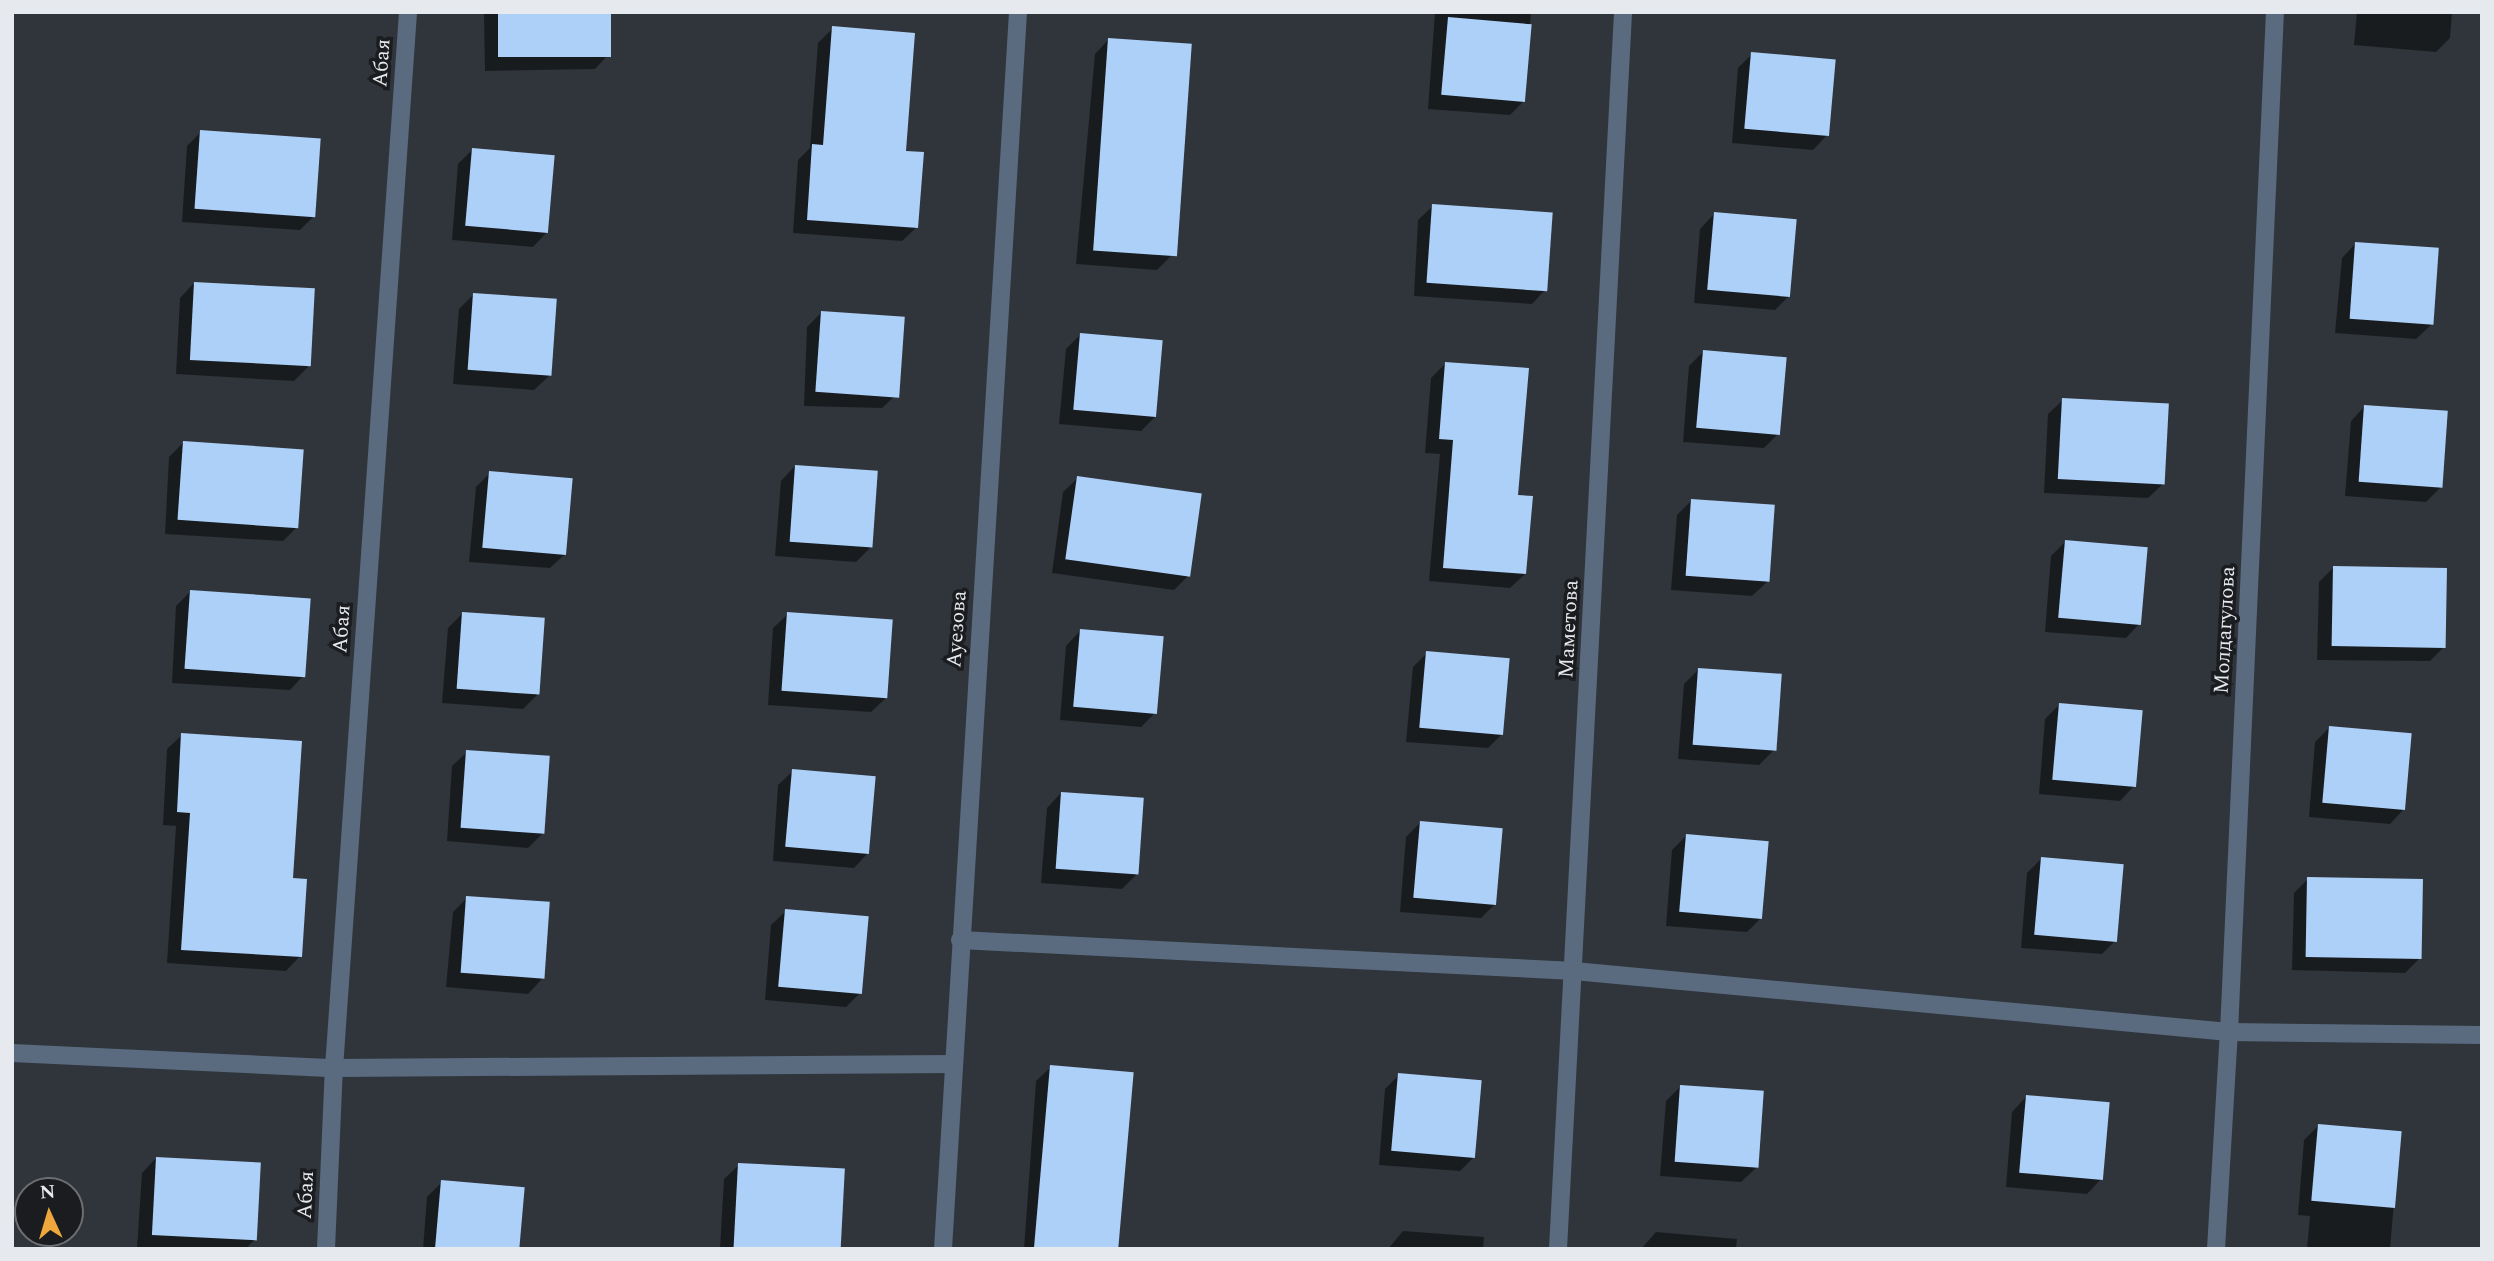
<!DOCTYPE html>
<meta charset="utf-8">
<style>
body{margin:0}
#map{position:relative;width:2494px;height:1261px;overflow:hidden;background:#30353b;font-family:Spectral,serif}
div>[style]{position:absolute}
[style*='--x']{left:calc(var(--x)*1px);top:calc(var(--y)*1px);width:calc(var(--w)*1px);rotate:calc(var(--a)*1deg)}
.shadow>*{inset:0;background:#0007}
.building>*{inset:0;background:#add0f9;transform-origin:0 0}
.minor>*{height:18px;margin:-9px;padding:0 9px;transform-origin:9px;border-radius:9px;background:#5a6b80}
span{translate:-50% -50%;white-space:nowrap;text-align:center;line-height:1.15;-webkit-text-stroke:7px #1a1c1f;paint-order:stroke}
.street-label{font-size:21px;color:#e6e9ed}
.frame{position:absolute;inset:0;border:14px solid #e6e9ed;pointer-events:none}
.north{position:absolute;left:14px;top:1177px;width:70px;height:70px;box-sizing:border-box;background:#1a1c1f;border:2px solid #6c6e71;border-radius:50%;rotate:356deg;font-size:19px;font-weight:700;line-height:28px;text-align:center;color:#e6e9ed}
.north::after{content:'';display:block;margin:auto;width:24px;height:32px;background:#efa73d;clip-path:polygon(50% 0,100% 100%,50% 72%,0 100%)}
</style>
<div id="map">
<div class="shadow">
<div style="clip-path:polygon(484px 12px,609px 12px,609px 54px,595px 69px,485px 71px)"></div>
<div style="clip-path:polygon(1435px 12px,1531px 12px,1524px 101px,1510px 115px,1428px 109px)"></div>
<div style="clip-path:polygon(2357px 12px,2452px 12px,2450px 38px,2436px 52px,2354px 45px)"></div>
<div style="clip-path:polygon(833px 28px,904px 153px,917px 227px,902px 241px,793px 233px,798px 160px,810px 148px,818px 43px)"></div>
<div style="clip-path:polygon(1109px 39px,1171px 256px,1157px 270px,1076px 264px,1095px 54px)"></div>
<div style="clip-path:polygon(1752px 54px,1827px 135px,1813px 150px,1732px 143px,1738px 68px)"></div>
<div style="clip-path:polygon(201px 132px,315px 215px,300px 230px,182px 222px,187px 146px)"></div>
<div style="clip-path:polygon(472px 150px,547px 232px,533px 247px,452px 240px,458px 164px)"></div>
<div style="clip-path:polygon(1433px 206px,1546px 289px,1532px 304px,1414px 296px,1418px 220px)"></div>
<div style="clip-path:polygon(1714px 214px,1789px 296px,1775px 310px,1694px 303px,1700px 229px)"></div>
<div style="clip-path:polygon(2356px 243px,2431px 325px,2416px 339px,2335px 333px,2342px 258px)"></div>
<div style="clip-path:polygon(194px 283px,308px 367px,294px 381px,176px 374px,180px 298px)"></div>
<div style="clip-path:polygon(474px 294px,549px 376px,534px 390px,453px 384px,459px 309px)"></div>
<div style="clip-path:polygon(822px 312px,897px 394px,882px 408px,804px 406px,807px 327px)"></div>
<div style="clip-path:polygon(1080px 335px,1155px 417px,1141px 431px,1059px 424px,1066px 349px)"></div>
<div style="clip-path:polygon(1703px 352px,1778px 434px,1764px 448px,1683px 442px,1689px 366px)"></div>
<div style="clip-path:polygon(1446px 363px,1516px 497px,1525px 574px,1510px 588px,1429px 581px,1440px 454px,1425px 453px,1431px 378px)"></div>
<div style="clip-path:polygon(2063px 400px,2163px 484px,2148px 498px,2044px 493px,2048px 414px)"></div>
<div style="clip-path:polygon(2365px 406px,2440px 488px,2426px 502px,2345px 496px,2351px 421px)"></div>
<div style="clip-path:polygon(183px 443px,297px 527px,283px 541px,165px 534px,169px 457px)"></div>
<div style="clip-path:polygon(795px 466px,870px 548px,856px 562px,775px 556px,781px 481px)"></div>
<div style="clip-path:polygon(490px 473px,565px 554px,550px 568px,469px 562px,476px 487px)"></div>
<div style="clip-path:polygon(1078px 478px,1189px 575px,1174px 590px,1052px 573px,1063px 492px)"></div>
<div style="clip-path:polygon(1692px 500px,1767px 582px,1752px 596px,1671px 590px,1677px 515px)"></div>
<div style="clip-path:polygon(2065px 542px,2140px 623px,2126px 638px,2045px 632px,2051px 556px)"></div>
<div style="clip-path:polygon(2333px 568px,2444px 647px,2430px 661px,2317px 660px,2319px 582px)"></div>
<div style="clip-path:polygon(191px 591px,304px 675px,290px 690px,172px 683px,176px 606px)"></div>
<div style="clip-path:polygon(462px 614px,537px 695px,523px 709px,442px 703px,448px 628px)"></div>
<div style="clip-path:polygon(788px 614px,886px 698px,871px 712px,768px 705px,773px 628px)"></div>
<div style="clip-path:polygon(1080px 631px,1155px 713px,1141px 727px,1060px 720px,1066px 646px)"></div>
<div style="clip-path:polygon(1427px 653px,1502px 734px,1488px 748px,1406px 742px,1413px 667px)"></div>
<div style="clip-path:polygon(1699px 669px,1773px 751px,1759px 765px,1678px 759px,1684px 684px)"></div>
<div style="clip-path:polygon(2059px 705px,2134px 786px,2120px 801px,2039px 794px,2045px 719px)"></div>
<div style="clip-path:polygon(2329px 728px,2404px 809px,2390px 824px,2309px 817px,2315px 742px)"></div>
<div style="clip-path:polygon(182px 735px,291px 880px,300px 956px,286px 971px,167px 963px,176px 826px,163px 825px,167px 749px)"></div>
<div style="clip-path:polygon(467px 752px,542px 834px,528px 848px,447px 841px,452px 766px)"></div>
<div style="clip-path:polygon(793px 771px,868px 853px,854px 868px,773px 861px,778px 785px)"></div>
<div style="clip-path:polygon(1061px 793px,1136px 875px,1122px 889px,1041px 883px,1047px 808px)"></div>
<div style="clip-path:polygon(1420px 823px,1495px 904px,1481px 918px,1400px 912px,1406px 837px)"></div>
<div style="clip-path:polygon(1686px 836px,1761px 918px,1747px 932px,1666px 926px,1672px 850px)"></div>
<div style="clip-path:polygon(2041px 859px,2116px 940px,2102px 954px,2021px 948px,2027px 873px)"></div>
<div style="clip-path:polygon(2308px 879px,2419px 959px,2405px 973px,2292px 970px,2294px 893px)"></div>
<div style="clip-path:polygon(467px 898px,542px 979px,528px 994px,446px 987px,453px 912px)"></div>
<div style="clip-path:polygon(786px 911px,860px 993px,846px 1007px,765px 1000px,771px 925px)"></div>
<div style="clip-path:polygon(1051px 1067px,1119px 1249px,1024px 1249px,1036px 1081px)"></div>
<div style="clip-path:polygon(1399px 1075px,1474px 1157px,1460px 1171px,1379px 1165px,1385px 1089px)"></div>
<div style="clip-path:polygon(1681px 1086px,1756px 1168px,1741px 1182px,1660px 1176px,1666px 1101px)"></div>
<div style="clip-path:polygon(2026px 1097px,2101px 1179px,2087px 1194px,2006px 1187px,2012px 1112px)"></div>
<div style="clip-path:polygon(2318px 1126px,2400px 1132px,2390px 1249px,2307px 1249px,2310px 1216px,2298px 1215px,2304px 1140px)"></div>
<div style="clip-path:polygon(156px 1158px,254px 1240px,246px 1249px,137px 1248px,142px 1173px)"></div>
<div style="clip-path:polygon(739px 1165px,838px 1249px,720px 1249px,724px 1179px)"></div>
<div style="clip-path:polygon(442px 1182px,518px 1249px,423px 1249px,427px 1197px)"></div>
<div style="clip-path:polygon(1403px 1231px,1484px 1237px,1483px 1249px,1388px 1249px)"></div>
<div style="clip-path:polygon(1656px 1232px,1737px 1239px,1736px 1249px,1641px 1249px)"></div>
</div>
<div class="building">
<div style="left:498px;top:12px;width:113px;height:45px"></div>
<div style="left:1448px;top:17px;width:84px;height:78px;rotate:5deg"></div>
<div style="clip-path:polygon(832px 26px,915px 33px,906px 151px,924px 152px,918px 228px,807px 220px,812px 144px,823px 145px)"></div>
<div style="left:1108px;top:38px;width:84px;height:213px;rotate:4deg"></div>
<div style="left:1751px;top:52px;width:85px;height:77px;rotate:5deg"></div>
<div style="left:200px;top:130px;width:121px;height:79px;rotate:4deg"></div>
<div style="left:472px;top:148px;width:83px;height:78px;rotate:5deg"></div>
<div style="left:1432px;top:204px;width:121px;height:79px;rotate:4deg"></div>
<div style="left:1714px;top:212px;width:83px;height:78px;rotate:5deg"></div>
<div style="left:2355px;top:242px;width:84px;height:77px;rotate:4deg"></div>
<div style="left:194px;top:282px;width:121px;height:78px;rotate:3deg"></div>
<div style="left:473px;top:293px;width:84px;height:77px;rotate:4deg"></div>
<div style="left:821px;top:311px;width:84px;height:81px;rotate:4deg"></div>
<div style="left:1080px;top:333px;width:83px;height:77px;rotate:5deg"></div>
<div style="left:1703px;top:350px;width:84px;height:78px;rotate:5deg"></div>
<div style="clip-path:polygon(1445px 362px,1529px 368px,1518px 495px,1533px 496px,1526px 574px,1443px 568px,1453px 440px,1439px 439px)"></div>
<div style="left:2062px;top:398px;width:107px;height:81px;rotate:3deg"></div>
<div style="left:2364px;top:405px;width:84px;height:77px;rotate:4deg"></div>
<div style="left:183px;top:441px;width:121px;height:79px;rotate:4deg"></div>
<div style="left:795px;top:465px;width:83px;height:77px;rotate:4deg"></div>
<div style="left:489px;top:471px;width:84px;height:77px;rotate:5deg"></div>
<div style="left:1077px;top:476px;width:126px;height:84px;rotate:8deg"></div>
<div style="left:1691px;top:499px;width:84px;height:77px;rotate:4deg"></div>
<div style="left:2065px;top:540px;width:83px;height:78px;rotate:5deg"></div>
<div style="left:2333px;top:566px;width:114px;height:80px;rotate:1deg"></div>
<div style="left:190px;top:590px;width:121px;height:79px;rotate:4deg"></div>
<div style="left:462px;top:612px;width:83px;height:77px;rotate:4deg"></div>
<div style="left:787px;top:612px;width:106px;height:79px;rotate:4deg"></div>
<div style="left:1080px;top:629px;width:84px;height:78px;rotate:5deg"></div>
<div style="left:1426px;top:651px;width:84px;height:77px;rotate:5deg"></div>
<div style="left:1698px;top:668px;width:84px;height:77px;rotate:4deg"></div>
<div style="left:2059px;top:703px;width:84px;height:77px;rotate:5deg"></div>
<div style="left:2329px;top:726px;width:83px;height:77px;rotate:5deg"></div>
<div style="clip-path:polygon(181px 733px,302px 741px,293px 878px,307px 879px,302px 957px,181px 950px,190px 813px,177px 812px)"></div>
<div style="left:466px;top:750px;width:84px;height:78px;rotate:4deg"></div>
<div style="left:792px;top:769px;width:84px;height:78px;rotate:5deg"></div>
<div style="left:1061px;top:792px;width:83px;height:77px;rotate:4deg"></div>
<div style="left:1420px;top:821px;width:83px;height:77px;rotate:5deg"></div>
<div style="left:1686px;top:834px;width:83px;height:78px;rotate:5deg"></div>
<div style="left:2041px;top:857px;width:83px;height:78px;rotate:5deg"></div>
<div style="left:2307px;top:877px;width:116px;height:80px;rotate:1deg"></div>
<div style="left:466px;top:896px;width:84px;height:77px;rotate:4deg"></div>
<div style="left:785px;top:909px;width:84px;height:78px;rotate:5deg"></div>
<div style="left:1050px;top:1065px;width:84px;height:184px;rotate:5deg"></div>
<div style="left:1398px;top:1073px;width:84px;height:78px;rotate:5deg"></div>
<div style="left:1680px;top:1085px;width:84px;height:77px;rotate:4deg"></div>
<div style="left:2026px;top:1095px;width:84px;height:78px;rotate:5deg"></div>
<div style="left:2318px;top:1124px;width:84px;height:77px;rotate:5deg"></div>
<div style="left:156px;top:1157px;width:105px;height:78px;rotate:3deg"></div>
<div style="left:738px;top:1163px;width:107px;height:86px;rotate:3deg"></div>
<div style="left:441px;top:1180px;width:84px;height:69px;rotate:5deg"></div>
</div>
<div class="minor">
<div style="--x:960;--y:940;--w:615;--a:2.89"></div>
<div style="--x:1574;--y:971;--w:658;--a:5.32"></div>
<div style="--x:2229;--y:1032;--w:253;--a:0.7"></div>
<div style="--x:12;--y:1053;--w:322;--a:2.7"></div>
<div style="--x:334;--y:1068;--w:619;--a:-0.37"></div>
<div style="--x:326;--y:1249;--w:181;--a:-87.5"></div>
<div style="--x:334;--y:1068;--w:1059;--a:-85.99"></div>
<div style="--x:943;--y:1249;--w:1239;--a:-86.53"></div>
<div style="--x:1558;--y:1249;--w:1239;--a:-86.99"></div>
<div style="--x:2216;--y:1249;--w:217;--a:-86.6"></div>
<div style="--x:2229;--y:1032;--w:1021;--a:-87.42"></div>
</div>
<div class="street-label">
<span style="left:382px;top:63px;rotate:-86deg">Абая</span>
<span style="left:342px;top:629px;rotate:-86deg">Абая</span>
<span style="left:957px;top:629px;rotate:-86deg">Ауезова</span>
<span style="left:1569px;top:629px;rotate:-87deg">Маметова</span>
<span style="left:2225px;top:630px;rotate:-87deg">Молдагулова</span>
<span style="left:306px;top:1195px;rotate:-87deg">Абая</span>
</div>
<div class="frame"></div>
<div class="north">N</div>
</div>
